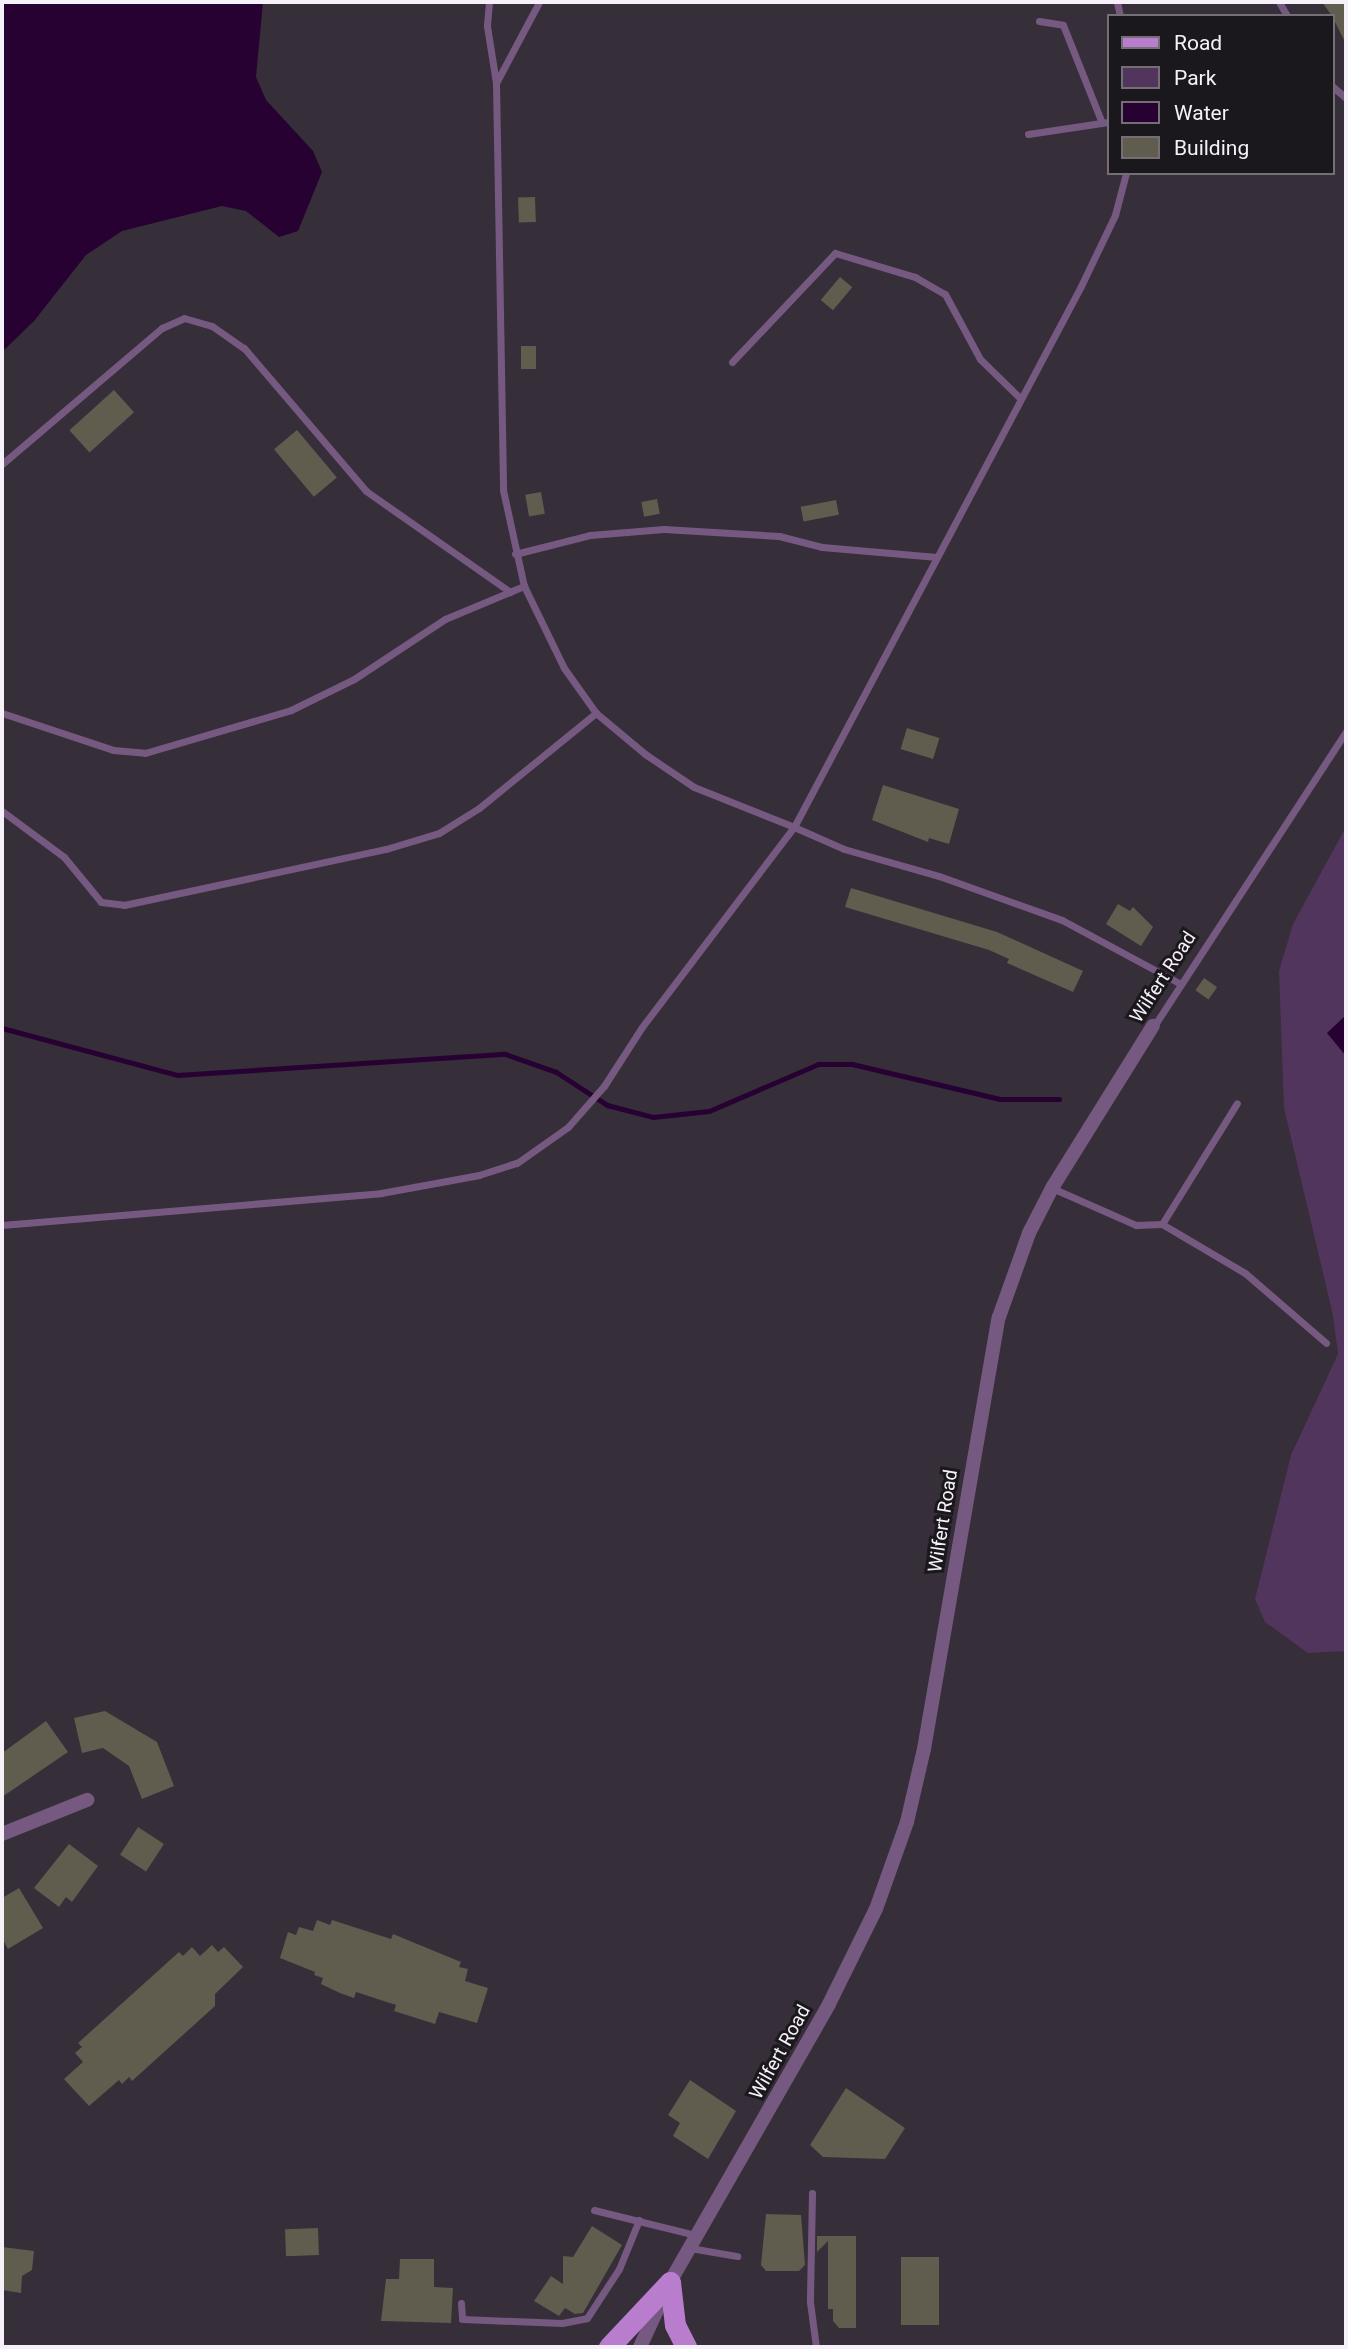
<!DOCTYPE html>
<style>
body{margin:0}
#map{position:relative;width:1348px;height:2349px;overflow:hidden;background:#362e39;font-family:Roboto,sans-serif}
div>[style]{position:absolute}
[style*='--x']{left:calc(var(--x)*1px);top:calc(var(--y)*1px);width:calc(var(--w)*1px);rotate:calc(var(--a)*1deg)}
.green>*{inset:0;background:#52355c}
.water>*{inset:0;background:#280133}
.stream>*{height:5px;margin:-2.5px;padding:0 2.5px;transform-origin:2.5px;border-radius:2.5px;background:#280133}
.building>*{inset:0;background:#605c4e;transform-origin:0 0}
.lane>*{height:7px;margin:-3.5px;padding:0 3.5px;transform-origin:3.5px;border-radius:3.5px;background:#765980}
.street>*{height:14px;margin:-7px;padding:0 7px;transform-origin:7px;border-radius:7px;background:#765980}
.primary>*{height:21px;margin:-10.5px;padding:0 10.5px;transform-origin:10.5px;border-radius:10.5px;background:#b97dce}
span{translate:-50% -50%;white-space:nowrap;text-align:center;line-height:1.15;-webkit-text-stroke:6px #1b181d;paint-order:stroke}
.street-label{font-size:19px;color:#f6f1f8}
.frame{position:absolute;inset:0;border:4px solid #f6f1f8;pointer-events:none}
.legend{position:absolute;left:1107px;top:14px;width:228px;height:161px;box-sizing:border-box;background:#1b181d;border:2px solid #736f75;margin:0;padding:9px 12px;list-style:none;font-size:21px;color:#f6f1f8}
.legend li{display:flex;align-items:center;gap:14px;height:35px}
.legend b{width:35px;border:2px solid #736f75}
</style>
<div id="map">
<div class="green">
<div style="clip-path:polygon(1346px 827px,1346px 1651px,1308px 1653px,1265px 1622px,1255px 1599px,1291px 1455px,1338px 1354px,1333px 1315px,1284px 1108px,1279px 971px,1293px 924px)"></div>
</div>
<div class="water">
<div style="clip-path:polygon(2px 2px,263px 2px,256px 77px,266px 100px,313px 151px,322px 172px,298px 231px,279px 237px,246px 211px,222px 206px,122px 231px,86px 255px,34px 321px,2px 352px)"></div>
<div style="clip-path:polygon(1346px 1015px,1346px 1056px,1327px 1033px)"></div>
</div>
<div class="stream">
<div style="--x:2;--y:1028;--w:181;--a:15"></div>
<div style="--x:177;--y:1075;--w:329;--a:-3.7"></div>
<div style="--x:505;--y:1054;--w:54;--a:19.4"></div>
<div style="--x:556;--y:1072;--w:61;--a:32.9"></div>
<div style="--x:607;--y:1105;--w:48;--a:14.6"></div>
<div style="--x:653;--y:1117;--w:56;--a:-6.1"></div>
<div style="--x:709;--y:1111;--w:119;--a:-23.3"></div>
<div style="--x:818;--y:1064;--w:34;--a:0"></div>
<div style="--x:852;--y:1064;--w:152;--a:13.3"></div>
<div style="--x:1000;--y:1099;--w:59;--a:0"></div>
</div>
<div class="building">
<div style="clip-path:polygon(1322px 2px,1346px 2px,1346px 44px,1332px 16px)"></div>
<div style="left:535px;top:197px;width:25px;height:17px;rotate:88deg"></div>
<div style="left:840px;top:277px;width:16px;height:30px;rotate:40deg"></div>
<div style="left:521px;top:346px;width:15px;height:23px"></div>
<div style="left:114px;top:390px;width:30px;height:60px;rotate:48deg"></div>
<div style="left:297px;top:430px;width:62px;height:30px;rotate:50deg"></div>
<div style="left:541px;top:492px;width:22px;height:16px;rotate:80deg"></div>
<div style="left:657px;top:499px;width:15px;height:16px;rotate:79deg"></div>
<div style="left:836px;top:500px;width:15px;height:36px;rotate:79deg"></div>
<div style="left:907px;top:728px;width:34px;height:22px;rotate:17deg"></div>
<div style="clip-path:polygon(883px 785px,959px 809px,949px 844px,929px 838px,928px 842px,872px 820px)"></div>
<div style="clip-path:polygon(851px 888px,997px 932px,1083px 971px,1073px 992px,1007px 963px,1009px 959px,989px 950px,845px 907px)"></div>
<div style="clip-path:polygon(1118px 904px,1130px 911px,1133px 907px,1153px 927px,1141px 946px,1106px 924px)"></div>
<div style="left:1204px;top:978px;width:16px;height:15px;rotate:35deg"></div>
<div style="clip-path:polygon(105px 1711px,157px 1742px,174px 1786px,142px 1799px,129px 1766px,103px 1748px,82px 1753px,74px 1718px)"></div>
<div style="clip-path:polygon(46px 1721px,68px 1752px,2px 1797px,2px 1753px)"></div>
<div style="left:138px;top:1827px;width:31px;height:33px;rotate:33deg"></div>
<div style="clip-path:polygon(69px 1844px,98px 1866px,72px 1902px,66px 1897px,59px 1907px,34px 1888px)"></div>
<div style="clip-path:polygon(19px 1888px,43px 1928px,8px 1949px,2px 1938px,2px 1898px)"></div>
<div style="clip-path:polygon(317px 1920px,330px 1925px,332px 1920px,391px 1939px,393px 1934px,461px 1962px,459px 1967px,468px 1969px,465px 1981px,488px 1988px,477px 2023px,439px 2012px,435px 2024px,394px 2011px,396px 2005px,356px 1992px,354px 1998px,340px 1993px,321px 1984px,323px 1978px,314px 1975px,315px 1972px,280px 1958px,288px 1932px,296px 1935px,299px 1927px,313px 1931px)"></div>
<div style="clip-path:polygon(212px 1945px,218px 1952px,224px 1947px,243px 1967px,215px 1994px,215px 2006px,132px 2081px,129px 2077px,122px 2084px,119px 2080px,89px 2106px,64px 2079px,83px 2062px,75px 2053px,82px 2047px,78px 2043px,179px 1952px,183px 1956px,192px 1947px,200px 1956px)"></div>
<div style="clip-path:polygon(690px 2080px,736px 2111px,708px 2159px,673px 2136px,680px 2123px,668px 2115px)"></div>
<div style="clip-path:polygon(846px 2088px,905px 2128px,885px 2159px,823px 2157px,810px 2145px)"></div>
<div style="clip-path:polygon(766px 2214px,801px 2215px,805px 2265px,799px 2271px,766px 2271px,761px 2265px)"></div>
<div style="clip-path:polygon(592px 2226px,622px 2245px,583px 2313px,575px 2314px,565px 2308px,559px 2316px,534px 2301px,551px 2276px,563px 2284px,563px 2256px,573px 2257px)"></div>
<div style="left:318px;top:2228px;width:27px;height:33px;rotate:88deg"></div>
<div style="clip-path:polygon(817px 2236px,856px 2236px,856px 2328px,839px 2328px,833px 2321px,833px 2309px,828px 2309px,828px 2241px,817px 2252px)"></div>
<div style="clip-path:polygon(2px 2247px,34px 2251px,32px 2270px,22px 2276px,21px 2293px,2px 2290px)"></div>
<div style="left:901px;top:2257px;width:38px;height:68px"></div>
<div style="clip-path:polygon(400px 2259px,434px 2259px,434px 2287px,453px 2288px,451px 2323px,381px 2321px,386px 2279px,399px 2279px)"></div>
</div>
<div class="lane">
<div style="--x:489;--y:2;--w:24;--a:95"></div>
<div style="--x:487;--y:26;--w:58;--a:81"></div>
<div style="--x:496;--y:83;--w:407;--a:89"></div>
<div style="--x:503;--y:490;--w:98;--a:77.7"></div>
<div style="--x:524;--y:586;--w:91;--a:64"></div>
<div style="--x:564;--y:668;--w:55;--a:54.6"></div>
<div style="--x:596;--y:713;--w:64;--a:39.9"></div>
<div style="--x:645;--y:754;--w:59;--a:34"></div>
<div style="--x:694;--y:787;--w:108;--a:21.8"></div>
<div style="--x:794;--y:827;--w:612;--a:-62.05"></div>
<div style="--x:1081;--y:286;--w:79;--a:-64.4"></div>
<div style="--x:1115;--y:215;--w:43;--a:-75.3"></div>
<div style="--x:1117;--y:2;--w:14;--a:78"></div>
<div style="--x:1279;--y:2;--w:16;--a:60"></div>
<div style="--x:1039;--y:21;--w:24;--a:9"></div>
<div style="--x:1063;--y:25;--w:105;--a:68.3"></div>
<div style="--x:496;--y:83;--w:92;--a:-62"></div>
<div style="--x:1332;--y:86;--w:18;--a:41"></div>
<div style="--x:1028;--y:134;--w:81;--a:-8.5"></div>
<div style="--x:732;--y:362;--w:150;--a:-46.6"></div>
<div style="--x:835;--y:253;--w:84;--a:16.7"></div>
<div style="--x:915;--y:277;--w:34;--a:30"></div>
<div style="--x:945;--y:294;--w:74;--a:61.7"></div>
<div style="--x:980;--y:359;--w:56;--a:44.3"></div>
<div style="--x:2;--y:464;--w:210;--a:-40.4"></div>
<div style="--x:162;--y:328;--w:24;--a:-24"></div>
<div style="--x:184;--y:318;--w:29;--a:16"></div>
<div style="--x:212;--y:326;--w:39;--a:35"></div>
<div style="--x:244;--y:348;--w:188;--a:49.5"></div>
<div style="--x:366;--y:491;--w:176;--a:35"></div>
<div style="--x:515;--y:554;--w:77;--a:-14.2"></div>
<div style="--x:590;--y:535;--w:74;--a:-4.6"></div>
<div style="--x:664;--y:529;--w:115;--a:3.5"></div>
<div style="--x:779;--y:536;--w:44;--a:14.3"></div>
<div style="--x:822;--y:547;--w:115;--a:5"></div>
<div style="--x:2;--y:713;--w:117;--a:18.4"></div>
<div style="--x:113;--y:750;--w:32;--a:5"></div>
<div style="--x:145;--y:753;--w:152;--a:-16.4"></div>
<div style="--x:291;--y:710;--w:70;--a:-26.2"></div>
<div style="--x:354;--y:679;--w:109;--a:-33.4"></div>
<div style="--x:445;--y:619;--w:86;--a:-22.7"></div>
<div style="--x:2;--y:811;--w:77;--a:36.6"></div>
<div style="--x:64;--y:857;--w:58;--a:50.6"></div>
<div style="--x:101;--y:902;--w:23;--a:7"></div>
<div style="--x:124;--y:905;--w:268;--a:-12.1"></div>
<div style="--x:386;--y:849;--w:55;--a:-16.8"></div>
<div style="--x:439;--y:833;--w:47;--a:-32"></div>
<div style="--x:479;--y:808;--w:151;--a:-39.1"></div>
<div style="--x:1154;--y:1026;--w:351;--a:-56.9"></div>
<div style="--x:1052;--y:1188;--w:92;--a:23.8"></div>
<div style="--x:1136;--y:1225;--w:26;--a:-2"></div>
<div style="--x:1162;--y:1224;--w:96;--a:30.6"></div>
<div style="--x:1245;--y:1273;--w:107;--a:40.8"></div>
<div style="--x:1162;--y:1224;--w:142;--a:-58.2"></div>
<div style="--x:2;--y:1225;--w:380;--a:-4.8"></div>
<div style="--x:381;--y:1193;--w:100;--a:-10.4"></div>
<div style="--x:479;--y:1175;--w:40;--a:-18"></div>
<div style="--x:517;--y:1163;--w:62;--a:-35.2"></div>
<div style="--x:568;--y:1127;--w:55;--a:-48.7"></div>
<div style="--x:604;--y:1086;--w:70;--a:-57.2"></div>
<div style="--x:642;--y:1027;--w:251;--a:-52.8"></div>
<div style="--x:794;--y:827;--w:55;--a:23.7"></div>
<div style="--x:844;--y:849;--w:99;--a:15.9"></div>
<div style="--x:939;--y:876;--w:131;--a:19.7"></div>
<div style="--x:1062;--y:920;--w:135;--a:28.3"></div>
<div style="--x:812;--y:2193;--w:109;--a:91.1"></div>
<div style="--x:810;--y:2302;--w:45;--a:82.4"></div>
<div style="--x:594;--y:2210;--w:105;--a:13.8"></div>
<div style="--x:690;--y:2248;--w:48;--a:9.7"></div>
<div style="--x:461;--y:2303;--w:16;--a:86"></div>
<div style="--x:462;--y:2319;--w:100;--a:2.3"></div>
<div style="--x:562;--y:2323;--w:25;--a:-11"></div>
<div style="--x:587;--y:2318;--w:59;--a:-56.9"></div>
<div style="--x:619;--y:2269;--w:53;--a:-67.8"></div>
</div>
<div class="street">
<div style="--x:2;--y:1834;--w:92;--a:-21.8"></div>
<div style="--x:640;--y:2347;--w:72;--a:-65.2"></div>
<div style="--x:670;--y:2282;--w:320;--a:-60.2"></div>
<div style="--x:829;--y:2004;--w:106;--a:-63.7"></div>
<div style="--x:876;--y:1909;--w:92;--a:-70.4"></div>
<div style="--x:907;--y:1822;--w:75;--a:-76.9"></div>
<div style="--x:924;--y:1749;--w:438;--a:-80.2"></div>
<div style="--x:999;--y:1317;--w:89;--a:-70.3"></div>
<div style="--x:1029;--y:1233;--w:51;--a:-62.9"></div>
<div style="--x:1052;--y:1188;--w:191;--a:-58.1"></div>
</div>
<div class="primary">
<div style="--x:670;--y:2282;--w:43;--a:83.4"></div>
<div style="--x:675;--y:2325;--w:25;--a:63"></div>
<div style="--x:609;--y:2347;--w:89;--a:-46.8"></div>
</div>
<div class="street-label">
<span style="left:1163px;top:977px;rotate:-57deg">Wilfert Road</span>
<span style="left:943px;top:1521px;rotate:-81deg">Wilfert Road</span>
<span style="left:780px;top:2052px;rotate:-61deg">Wilfert Road</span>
</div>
<div class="frame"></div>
<ul class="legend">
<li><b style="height:9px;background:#b97dce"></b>Road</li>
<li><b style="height:19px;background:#52355c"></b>Park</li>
<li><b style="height:19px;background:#280133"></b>Water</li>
<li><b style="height:19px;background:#605c4e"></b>Building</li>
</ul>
</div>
